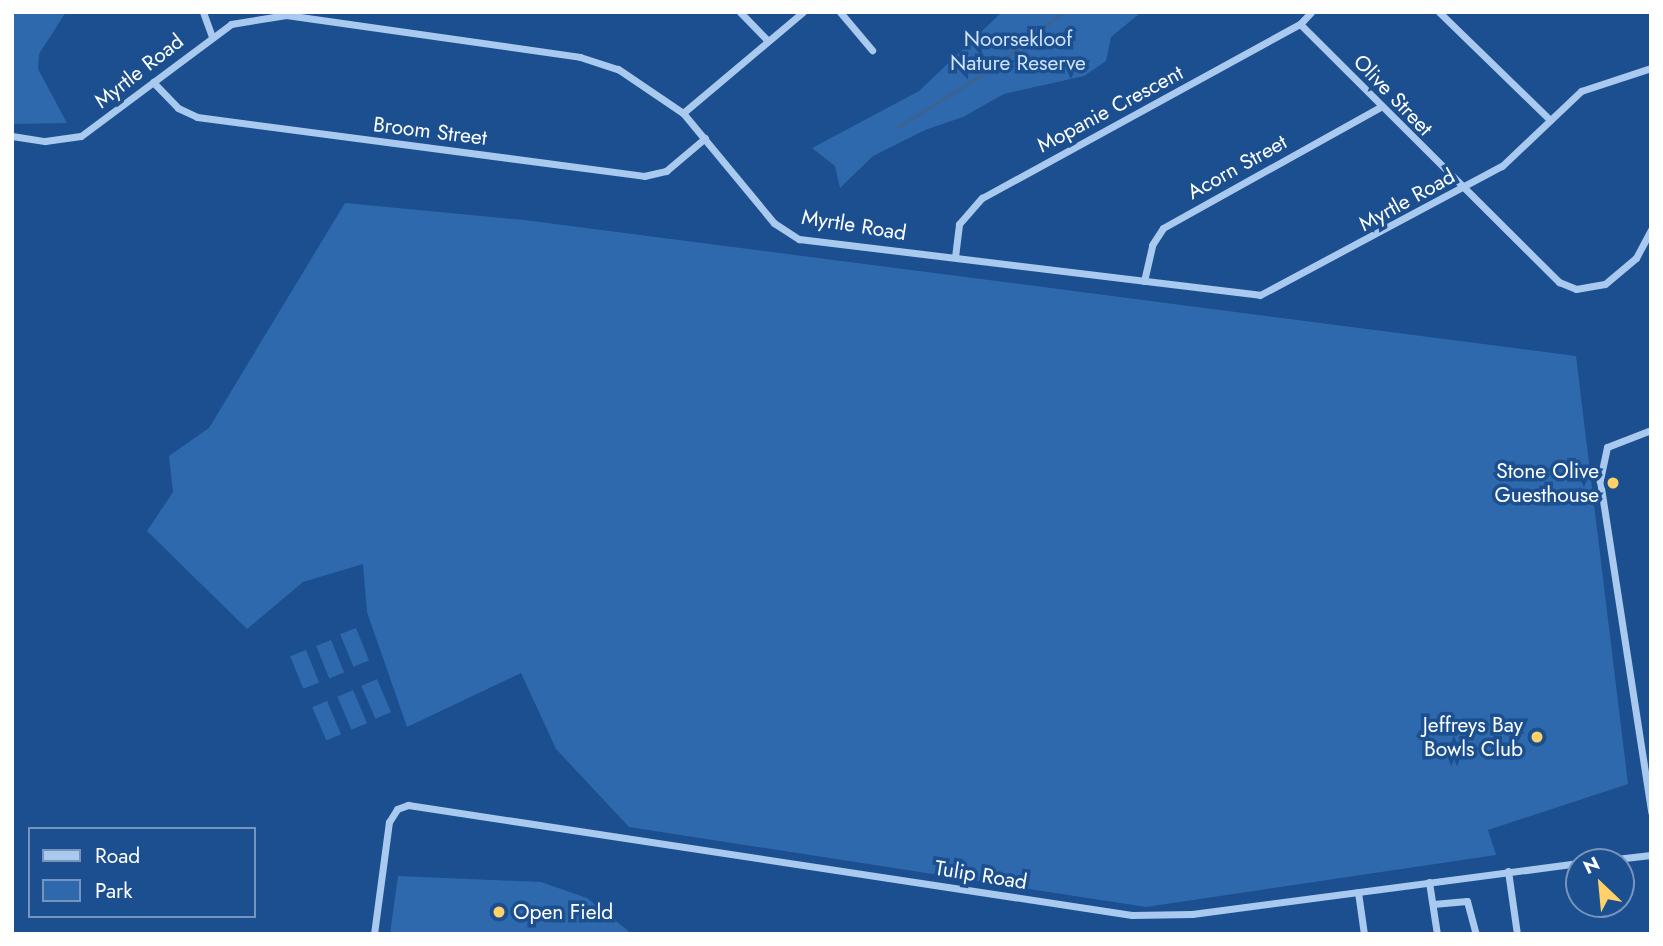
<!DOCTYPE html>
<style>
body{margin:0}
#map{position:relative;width:1663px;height:946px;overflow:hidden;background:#1b4f8f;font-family:Jost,sans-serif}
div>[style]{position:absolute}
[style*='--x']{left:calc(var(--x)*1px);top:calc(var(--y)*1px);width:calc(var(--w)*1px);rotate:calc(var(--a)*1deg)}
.green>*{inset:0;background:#2e69ad;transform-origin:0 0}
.stream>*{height:2.5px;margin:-1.25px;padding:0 1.25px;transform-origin:1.25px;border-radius:1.25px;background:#3c6290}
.street>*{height:7px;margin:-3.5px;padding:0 3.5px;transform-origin:3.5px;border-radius:3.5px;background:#a9c9ee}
.dots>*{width:19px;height:19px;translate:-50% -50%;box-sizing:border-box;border:4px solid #1b4f8f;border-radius:50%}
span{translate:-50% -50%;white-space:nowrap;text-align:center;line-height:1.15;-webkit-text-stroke:7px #1b4f8f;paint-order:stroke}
.park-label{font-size:21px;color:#cfe3fa}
.street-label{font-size:21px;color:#fff}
.poi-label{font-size:21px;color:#fff}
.right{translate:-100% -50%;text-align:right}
.left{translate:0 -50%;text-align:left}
.frame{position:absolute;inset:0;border:14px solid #fff;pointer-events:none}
.legend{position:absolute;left:28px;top:827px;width:228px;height:91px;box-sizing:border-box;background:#1b4f8f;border:2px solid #7695bc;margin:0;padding:9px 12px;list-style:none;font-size:21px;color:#fff}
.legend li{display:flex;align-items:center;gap:14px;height:35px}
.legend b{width:35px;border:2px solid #7695bc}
.north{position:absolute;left:1565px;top:848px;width:70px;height:70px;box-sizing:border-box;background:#1b4f8f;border:2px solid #7695bc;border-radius:50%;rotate:334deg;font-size:19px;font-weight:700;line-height:28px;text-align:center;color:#fff}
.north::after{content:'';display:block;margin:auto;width:24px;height:32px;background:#ffd166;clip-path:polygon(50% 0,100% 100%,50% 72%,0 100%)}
</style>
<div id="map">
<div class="green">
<div style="clip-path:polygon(12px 12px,66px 12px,39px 54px,38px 69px,67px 123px,12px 124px)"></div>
<div style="clip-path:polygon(1002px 12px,1155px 12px,1139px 14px,1111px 37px,1106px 61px,1084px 76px,1004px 94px,963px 117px,925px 130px,873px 156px,840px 188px,835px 166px,812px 148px,919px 91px)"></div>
<div style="clip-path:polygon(345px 203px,524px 220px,1576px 356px,1628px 784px,1488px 830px,1496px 855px,1146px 907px,629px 827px,556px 749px,521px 673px,407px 727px,367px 612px,363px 564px,303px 582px,247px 629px,147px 531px,173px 492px,169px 456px,209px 428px)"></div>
<div style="left:356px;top:628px;width:35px;height:17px;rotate:68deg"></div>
<div style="left:331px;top:640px;width:35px;height:16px;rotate:68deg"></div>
<div style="left:306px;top:650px;width:35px;height:17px;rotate:68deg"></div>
<div style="left:377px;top:679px;width:36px;height:17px;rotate:67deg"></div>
<div style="left:353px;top:690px;width:36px;height:17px;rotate:67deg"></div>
<div style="left:327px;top:701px;width:36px;height:16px;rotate:67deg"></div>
<div style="clip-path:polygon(398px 876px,541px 882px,587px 898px,632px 934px,390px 934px)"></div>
</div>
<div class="stream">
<div style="--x:898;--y:127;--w:110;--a:-31.9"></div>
<div style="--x:991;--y:69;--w:92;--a:-38.4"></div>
</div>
<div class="street">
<div style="--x:203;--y:12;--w:27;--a:70"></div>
<div style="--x:740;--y:12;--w:39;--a:46"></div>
<div style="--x:840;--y:12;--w:50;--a:49.9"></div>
<div style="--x:1439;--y:12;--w:155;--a:44.2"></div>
<div style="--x:1300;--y:24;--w:366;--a:44.9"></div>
<div style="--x:1559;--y:282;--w:18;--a:22"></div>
<div style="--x:1576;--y:289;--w:29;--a:-10"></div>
<div style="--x:1605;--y:284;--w:40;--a:-40"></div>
<div style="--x:1636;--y:258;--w:32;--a:-62"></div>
<div style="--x:153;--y:82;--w:36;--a:46"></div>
<div style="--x:178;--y:108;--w:21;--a:25"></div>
<div style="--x:197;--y:117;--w:451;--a:7.5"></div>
<div style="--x:644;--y:176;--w:23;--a:-13"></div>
<div style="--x:666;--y:171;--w:51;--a:-40.2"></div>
<div style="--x:683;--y:113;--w:157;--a:-40.1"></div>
<div style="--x:12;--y:136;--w:33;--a:9"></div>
<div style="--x:45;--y:141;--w:36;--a:-8"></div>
<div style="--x:81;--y:136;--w:187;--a:-36.7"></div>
<div style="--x:231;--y:24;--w:56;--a:-9.3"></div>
<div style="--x:286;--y:15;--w:297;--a:8.1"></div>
<div style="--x:580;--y:57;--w:40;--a:18"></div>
<div style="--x:618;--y:69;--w:78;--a:34.1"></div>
<div style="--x:683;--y:113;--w:143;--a:50.4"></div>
<div style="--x:774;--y:223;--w:30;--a:33"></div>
<div style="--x:799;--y:239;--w:464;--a:6.9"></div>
<div style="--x:1260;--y:295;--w:274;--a:-28.1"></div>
<div style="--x:1502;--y:166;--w:109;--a:-43.5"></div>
<div style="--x:1581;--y:91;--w:74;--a:-18.2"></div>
<div style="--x:955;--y:257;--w:33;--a:-83"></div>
<div style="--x:959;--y:224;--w:35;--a:-49"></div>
<div style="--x:982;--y:198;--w:362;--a:-28.7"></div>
<div style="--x:1300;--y:24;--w:16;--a:-47"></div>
<div style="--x:1144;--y:281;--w:37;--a:-77"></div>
<div style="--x:1152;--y:245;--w:20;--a:-57"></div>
<div style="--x:1163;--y:228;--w:247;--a:-29.1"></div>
<div style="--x:1651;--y:430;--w:47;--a:158.9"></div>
<div style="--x:1607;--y:447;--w:35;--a:102"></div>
<div style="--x:1600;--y:481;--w:335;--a:81.2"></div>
<div style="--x:1590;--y:862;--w:61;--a:-6.5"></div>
<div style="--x:1508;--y:871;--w:64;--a:81.9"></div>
<div style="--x:1429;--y:882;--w:53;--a:81.3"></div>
<div style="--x:1358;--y:892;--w:42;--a:81.9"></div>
<div style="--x:1433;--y:904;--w:34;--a:-5"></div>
<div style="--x:1467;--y:901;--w:34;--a:75"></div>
<div style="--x:374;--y:934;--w:113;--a:-82.4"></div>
<div style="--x:389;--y:822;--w:15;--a:-58"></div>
<div style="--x:397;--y:809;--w:12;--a:-20"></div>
<div style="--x:408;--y:805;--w:732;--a:8.64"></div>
<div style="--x:1132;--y:915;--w:60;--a:-1"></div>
<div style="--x:1192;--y:914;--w:390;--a:-7.5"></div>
</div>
<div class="dots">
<div style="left:1613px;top:483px;background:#ffd166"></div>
<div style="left:1537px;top:737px;background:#ffd166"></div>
<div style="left:499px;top:912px;background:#ffd166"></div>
</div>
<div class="park-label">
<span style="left:1018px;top:51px">Noorsekloof<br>Nature Reserve</span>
</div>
<div class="street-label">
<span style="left:139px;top:71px;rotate:-38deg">Myrtle Road</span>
<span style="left:1393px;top:95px;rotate:46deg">Olive Street</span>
<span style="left:1110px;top:109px;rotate:-28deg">Mopanie Crescent</span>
<span style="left:430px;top:131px;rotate:7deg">Broom Street</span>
<span style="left:1237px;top:167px;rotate:-29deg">Acorn Street</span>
<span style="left:1407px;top:200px;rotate:-29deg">Myrtle Road</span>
<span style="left:854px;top:225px;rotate:9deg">Myrtle Road</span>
<span style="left:981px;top:875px;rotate:9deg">Tulip Road</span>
</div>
<div class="poi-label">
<span class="right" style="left:1599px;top:483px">Stone Olive<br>Guesthouse</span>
<span class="right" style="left:1523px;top:737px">Jeffreys Bay<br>Bowls Club</span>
<span class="left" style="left:513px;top:912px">Open Field</span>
</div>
<div class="frame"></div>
<ul class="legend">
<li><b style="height:9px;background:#a9c9ee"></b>Road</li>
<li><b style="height:19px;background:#2e69ad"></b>Park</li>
</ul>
<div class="north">N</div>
</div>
